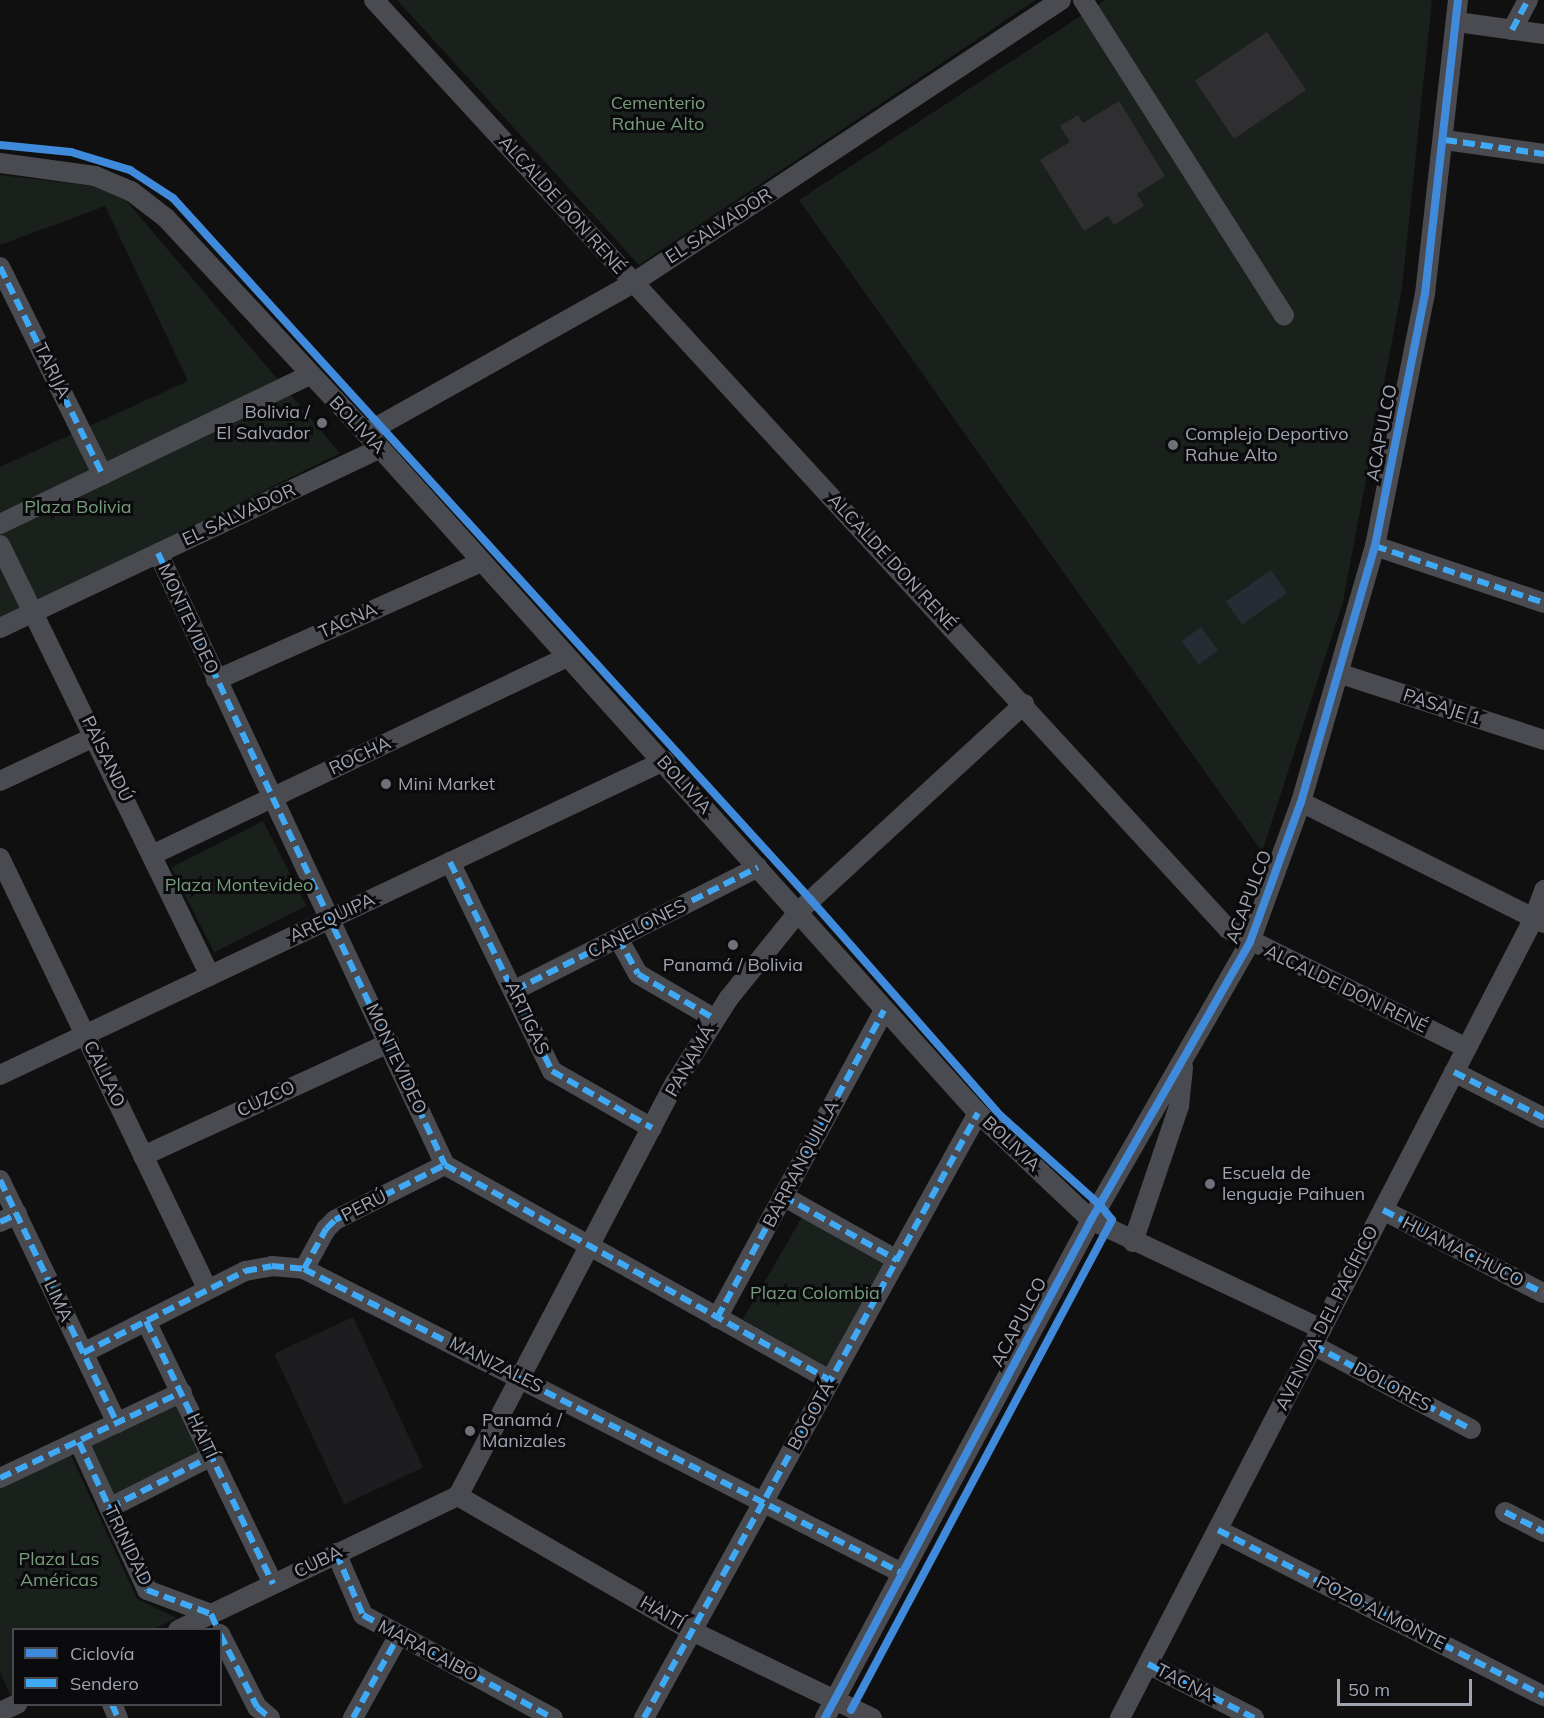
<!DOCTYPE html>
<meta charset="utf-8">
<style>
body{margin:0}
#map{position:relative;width:1544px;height:1718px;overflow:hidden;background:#101010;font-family:Mulish,sans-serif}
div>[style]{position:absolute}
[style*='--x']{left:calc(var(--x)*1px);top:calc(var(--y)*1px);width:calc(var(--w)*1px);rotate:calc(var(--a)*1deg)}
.built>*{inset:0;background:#1d1d1f;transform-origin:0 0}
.green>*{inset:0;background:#1a201b;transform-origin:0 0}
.water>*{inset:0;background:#262c33;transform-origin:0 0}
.building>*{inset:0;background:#2f2f31;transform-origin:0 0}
.minor>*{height:20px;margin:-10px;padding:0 10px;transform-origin:10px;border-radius:10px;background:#4a4b50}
.quiet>*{height:6px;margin-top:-3px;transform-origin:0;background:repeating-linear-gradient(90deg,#3fa9f5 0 12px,transparent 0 18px)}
.cycleway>*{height:8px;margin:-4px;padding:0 4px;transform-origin:4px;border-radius:4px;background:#408adc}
.dots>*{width:16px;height:16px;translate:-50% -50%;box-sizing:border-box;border:3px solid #0b0a0c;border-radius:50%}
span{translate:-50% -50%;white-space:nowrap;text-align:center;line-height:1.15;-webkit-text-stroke:6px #0b0a0c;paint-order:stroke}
.park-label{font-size:18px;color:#779d7c}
.street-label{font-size:18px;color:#a1a5b1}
.poi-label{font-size:18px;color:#a1a5b1}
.right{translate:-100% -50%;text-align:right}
.left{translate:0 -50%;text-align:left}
.legend{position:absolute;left:12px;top:1628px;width:210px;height:78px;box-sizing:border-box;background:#0b0a0c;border:2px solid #47484e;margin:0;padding:8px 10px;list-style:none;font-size:18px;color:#a1a5b1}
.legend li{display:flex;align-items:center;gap:12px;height:30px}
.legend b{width:30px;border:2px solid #47484e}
.scale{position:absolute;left:1337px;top:1679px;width:135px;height:27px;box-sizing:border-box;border:3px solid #a1a5b1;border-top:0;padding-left:8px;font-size:18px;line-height:21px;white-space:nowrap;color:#a1a5b1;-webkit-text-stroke:4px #0b0a0c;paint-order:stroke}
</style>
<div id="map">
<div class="built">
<div style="left:353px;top:1317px;width:166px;height:87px;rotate:65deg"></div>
</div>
<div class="green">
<div style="clip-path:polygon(397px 0,1036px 0,639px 265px)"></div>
<div style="clip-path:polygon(1105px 0,1432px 0,1402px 288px,1343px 602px,1262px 852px,799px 200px)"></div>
<div style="clip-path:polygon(0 175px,92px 186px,125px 199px,340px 453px,0 621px,0 467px,188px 381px,105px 206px,0 245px)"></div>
<div style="left:263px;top:821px;width:95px;height:103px;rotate:63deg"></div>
<div style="left:802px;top:1217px;width:99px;height:118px;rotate:30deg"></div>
<div style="left:179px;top:1398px;width:61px;height:103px;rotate:65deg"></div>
<div style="clip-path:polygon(70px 1453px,137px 1599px,177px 1618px,154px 1629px,14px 1630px,12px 1699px,0 1672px,0 1486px)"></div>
</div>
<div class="water">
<div style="left:1271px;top:570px;width:28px;height:55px;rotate:55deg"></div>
<div style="left:1201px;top:627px;width:29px;height:24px;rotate:54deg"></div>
</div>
<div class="building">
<div style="left:1267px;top:32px;width:70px;height:87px;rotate:56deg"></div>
<div style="clip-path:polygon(1119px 101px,1165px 176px,1137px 194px,1144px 206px,1114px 225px,1108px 216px,1084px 231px,1040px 160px,1070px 142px,1060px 126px,1078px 115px,1083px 123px)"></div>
</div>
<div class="minor">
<div style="--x:374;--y:0;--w:1262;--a:47.41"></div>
<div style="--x:1228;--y:929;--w:267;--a:26.5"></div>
<div style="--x:1083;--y:0;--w:374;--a:57.5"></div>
<div style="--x:1457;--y:22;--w:88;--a:7.9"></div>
<div style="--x:1512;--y:30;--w:34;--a:-62"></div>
<div style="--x:1445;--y:140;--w:100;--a:8"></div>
<div style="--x:0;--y:163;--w:96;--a:7.8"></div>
<div style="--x:95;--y:176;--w:39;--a:23"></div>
<div style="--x:131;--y:191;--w:44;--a:37.6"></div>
<div style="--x:166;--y:218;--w:314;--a:47.1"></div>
<div style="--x:380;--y:448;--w:894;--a:48.04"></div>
<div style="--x:978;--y:1113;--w:156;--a:43.4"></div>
<div style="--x:1091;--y:1220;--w:255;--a:25.3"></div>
<div style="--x:0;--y:267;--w:232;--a:63.7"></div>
<div style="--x:366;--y:433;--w:306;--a:-29.3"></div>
<div style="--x:633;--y:283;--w:513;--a:-33.47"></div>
<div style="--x:0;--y:524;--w:343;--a:-25.7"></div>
<div style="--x:0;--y:545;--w:479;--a:64"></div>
<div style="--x:1375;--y:546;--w:178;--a:18.6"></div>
<div style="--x:158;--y:553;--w:676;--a:64.88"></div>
<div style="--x:445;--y:1165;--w:441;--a:29.2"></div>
<div style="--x:0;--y:628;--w:420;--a:-25.3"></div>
<div style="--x:1341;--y:674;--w:213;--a:18"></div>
<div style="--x:216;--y:680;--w:290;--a:-24"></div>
<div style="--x:0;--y:781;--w:106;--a:-25.1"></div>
<div style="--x:1301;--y:802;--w:271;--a:26.5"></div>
<div style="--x:152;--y:855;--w:460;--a:-25.5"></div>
<div style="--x:0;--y:858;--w:478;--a:64.3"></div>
<div style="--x:450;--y:862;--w:233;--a:64"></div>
<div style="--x:552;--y:1071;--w:115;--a:29.7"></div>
<div style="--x:618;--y:938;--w:41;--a:60.9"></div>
<div style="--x:638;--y:974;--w:89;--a:30.3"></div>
<div style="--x:515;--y:990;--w:272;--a:-26.8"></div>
<div style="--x:1454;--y:1072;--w:101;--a:27.1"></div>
<div style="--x:0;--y:1075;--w:735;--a:-25.31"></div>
<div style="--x:143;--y:1156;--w:271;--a:-24.7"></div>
<div style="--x:0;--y:1180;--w:270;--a:64.3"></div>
<div style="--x:783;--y:1196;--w:131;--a:29.3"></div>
<div style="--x:1383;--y:1210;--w:180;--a:27.4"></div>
<div style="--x:0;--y:1222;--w:19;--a:-25"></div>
<div style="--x:1133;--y:1242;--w:144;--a:-71.3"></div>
<div style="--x:1179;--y:1106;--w:39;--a:-84"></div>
<div style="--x:304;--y:1269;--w:46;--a:-61.2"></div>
<div style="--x:326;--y:1229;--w:13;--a:-45"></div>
<div style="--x:335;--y:1220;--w:123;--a:-26.6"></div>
<div style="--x:717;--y:1318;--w:350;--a:-61.5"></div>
<div style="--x:146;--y:1321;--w:292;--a:64.2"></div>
<div style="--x:1313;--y:1345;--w:179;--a:28"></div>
<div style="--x:83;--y:1353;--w:182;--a:-26.8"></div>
<div style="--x:245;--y:1271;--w:27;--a:-10"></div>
<div style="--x:272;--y:1266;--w:32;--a:5"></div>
<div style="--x:304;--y:1269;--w:671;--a:26.95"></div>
<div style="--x:79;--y:1442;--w:163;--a:65.3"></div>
<div style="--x:147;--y:1590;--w:68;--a:20.6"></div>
<div style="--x:0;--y:1478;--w:201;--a:-25.3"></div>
<div style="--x:458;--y:1496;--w:467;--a:-62.3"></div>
<div style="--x:675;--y:1083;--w:101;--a:-57.6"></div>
<div style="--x:729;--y:998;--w:112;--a:-51.2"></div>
<div style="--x:799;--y:911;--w:306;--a:-42.6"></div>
<div style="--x:458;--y:1496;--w:270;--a:30"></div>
<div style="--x:692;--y:1631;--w:200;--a:25.8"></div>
<div style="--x:109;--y:1508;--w:115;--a:-26.8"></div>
<div style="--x:1505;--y:1512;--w:44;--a:27.1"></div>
<div style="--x:1218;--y:1530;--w:366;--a:27"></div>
<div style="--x:336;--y:1553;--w:68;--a:66.5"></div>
<div style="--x:363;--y:1615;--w:216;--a:28.5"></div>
<div style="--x:178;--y:1630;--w:310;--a:-25.6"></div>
<div style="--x:220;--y:1634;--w:82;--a:63.1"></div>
<div style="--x:257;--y:1707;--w:17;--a:40"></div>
<div style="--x:1148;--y:1664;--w:119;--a:27"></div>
<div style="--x:112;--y:1704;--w:15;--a:67"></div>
<div style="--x:0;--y:1712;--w:19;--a:-25"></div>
<div style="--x:353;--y:1718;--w:95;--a:-61"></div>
<div style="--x:644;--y:1718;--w:691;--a:-61.1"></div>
<div style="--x:825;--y:1718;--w:565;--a:-61.89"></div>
<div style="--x:1091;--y:1220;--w:320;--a:-60.2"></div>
<div style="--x:1250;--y:942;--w:149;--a:-70"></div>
<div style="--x:1301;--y:802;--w:266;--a:-73.9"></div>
<div style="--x:1375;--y:546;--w:257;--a:-78.8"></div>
<div style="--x:1425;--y:294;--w:296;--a:-83.6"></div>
<div style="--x:1120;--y:1718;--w:901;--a:-62.64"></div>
<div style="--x:1534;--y:918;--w:30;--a:-70"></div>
</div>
<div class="quiet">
<div style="--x:1512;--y:30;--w:34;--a:-62"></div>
<div style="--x:1445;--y:140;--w:100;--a:8"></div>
<div style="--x:0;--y:267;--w:232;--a:63.7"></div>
<div style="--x:1375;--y:546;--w:178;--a:18.6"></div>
<div style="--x:158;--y:553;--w:676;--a:64.88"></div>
<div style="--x:445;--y:1165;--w:441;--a:29.2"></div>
<div style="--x:450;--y:862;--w:233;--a:64"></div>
<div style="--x:552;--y:1071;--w:115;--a:29.7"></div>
<div style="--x:618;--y:938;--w:41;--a:60.9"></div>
<div style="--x:638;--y:974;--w:89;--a:30.3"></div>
<div style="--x:515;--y:990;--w:272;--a:-26.8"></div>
<div style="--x:1454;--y:1072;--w:101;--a:27.1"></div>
<div style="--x:0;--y:1180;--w:270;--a:64.3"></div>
<div style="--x:783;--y:1196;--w:131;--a:29.3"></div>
<div style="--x:1383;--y:1210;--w:180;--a:27.4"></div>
<div style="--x:0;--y:1222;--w:19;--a:-25"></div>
<div style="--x:304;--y:1269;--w:46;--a:-61.2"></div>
<div style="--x:326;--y:1229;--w:13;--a:-45"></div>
<div style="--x:335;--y:1220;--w:123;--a:-26.6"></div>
<div style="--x:717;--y:1318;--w:350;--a:-61.5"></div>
<div style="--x:146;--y:1321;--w:292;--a:64.2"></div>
<div style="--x:1313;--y:1345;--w:179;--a:28"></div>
<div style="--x:83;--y:1353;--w:182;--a:-26.8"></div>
<div style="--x:245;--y:1271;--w:27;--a:-10"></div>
<div style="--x:272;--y:1266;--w:32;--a:5"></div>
<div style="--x:304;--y:1269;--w:671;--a:26.95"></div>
<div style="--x:79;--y:1442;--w:163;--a:65.3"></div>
<div style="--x:147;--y:1590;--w:68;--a:20.6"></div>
<div style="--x:211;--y:1614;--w:17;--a:66"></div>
<div style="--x:0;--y:1478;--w:201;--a:-25.3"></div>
<div style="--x:109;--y:1508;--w:115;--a:-26.8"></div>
<div style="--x:1505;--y:1512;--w:44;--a:27.1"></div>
<div style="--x:1218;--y:1530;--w:366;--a:27"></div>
<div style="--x:336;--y:1553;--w:68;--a:66.5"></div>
<div style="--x:363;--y:1615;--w:216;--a:28.5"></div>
<div style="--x:220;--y:1634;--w:82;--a:63.1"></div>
<div style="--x:257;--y:1707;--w:17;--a:40"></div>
<div style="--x:1148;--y:1664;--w:119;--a:27"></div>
<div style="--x:112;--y:1704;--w:15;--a:67"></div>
<div style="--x:353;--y:1718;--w:95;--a:-61"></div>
<div style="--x:644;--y:1718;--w:691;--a:-61.1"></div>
</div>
<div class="cycleway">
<div style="--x:0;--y:145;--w:71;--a:5.6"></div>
<div style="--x:71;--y:152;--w:62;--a:17"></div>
<div style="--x:130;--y:170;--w:51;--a:33.1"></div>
<div style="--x:173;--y:198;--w:949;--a:47.73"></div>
<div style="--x:811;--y:900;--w:288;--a:48.7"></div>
<div style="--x:1001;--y:1116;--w:133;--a:42"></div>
<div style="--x:1100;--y:1205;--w:19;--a:51"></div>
<div style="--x:1112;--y:1220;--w:555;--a:118.04"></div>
<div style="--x:825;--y:1718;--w:565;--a:-61.89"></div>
<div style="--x:1091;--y:1220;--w:320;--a:-60.2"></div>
<div style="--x:1250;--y:942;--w:149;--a:-70"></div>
<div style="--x:1301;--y:802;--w:266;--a:-73.9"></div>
<div style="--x:1375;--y:546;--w:257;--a:-78.8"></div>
<div style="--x:1425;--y:294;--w:296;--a:-83.6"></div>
</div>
<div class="dots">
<div style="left:322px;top:423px;background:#6e7179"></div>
<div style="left:1173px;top:445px;background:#6e7179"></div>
<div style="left:386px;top:784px;background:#6e7179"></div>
<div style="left:733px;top:945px;background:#6e7179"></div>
<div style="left:1210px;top:1184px;background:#6e7179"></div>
<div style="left:470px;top:1431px;background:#6e7179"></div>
</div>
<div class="park-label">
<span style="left:658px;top:114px">Cementerio<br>Rahue Alto</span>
<span style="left:78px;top:507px">Plaza Bolivia</span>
<span style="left:239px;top:885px">Plaza Montevideo</span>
<span style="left:815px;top:1293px">Plaza Colombia</span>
<span style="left:59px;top:1570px">Plaza Las<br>Américas</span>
</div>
<div class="street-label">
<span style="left:562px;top:205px;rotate:48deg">ALCALDE DON RENÉ</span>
<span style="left:719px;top:226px;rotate:-33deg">EL SALVADOR</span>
<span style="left:52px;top:371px;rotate:64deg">TARIJA</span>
<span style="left:357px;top:425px;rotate:46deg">BOLIVIA</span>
<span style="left:1382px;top:433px;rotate:-79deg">ACAPULCO</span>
<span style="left:239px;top:515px;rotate:-25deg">EL SALVADOR</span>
<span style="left:892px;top:562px;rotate:47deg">ALCALDE DON RENÉ</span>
<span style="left:188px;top:619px;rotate:65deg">MONTEVIDEO</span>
<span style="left:348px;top:621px;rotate:-24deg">TACNA</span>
<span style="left:1442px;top:707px;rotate:18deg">PASAJE 1</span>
<span style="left:360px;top:756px;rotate:-25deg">ROCHA</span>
<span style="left:107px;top:759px;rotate:64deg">PAISANDÚ</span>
<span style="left:684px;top:785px;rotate:48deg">BOLIVIA</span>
<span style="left:1249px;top:897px;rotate:-69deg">ACAPULCO</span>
<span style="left:332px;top:918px;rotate:-25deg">AREQUIPA</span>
<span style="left:637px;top:929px;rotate:-27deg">CANELONES</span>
<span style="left:1346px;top:989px;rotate:26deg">ALCALDE DON RENÉ</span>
<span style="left:527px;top:1018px;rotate:65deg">ARTIGAS</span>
<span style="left:396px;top:1059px;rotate:65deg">MONTEVIDEO</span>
<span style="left:690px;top:1061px;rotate:-60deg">PANAMÁ</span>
<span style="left:104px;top:1074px;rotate:64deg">CALLAO</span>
<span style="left:266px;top:1099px;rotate:-25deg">CUZCO</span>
<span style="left:1011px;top:1144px;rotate:43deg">BOLIVIA</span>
<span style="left:801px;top:1164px;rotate:-62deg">BARRANQUILLA</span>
<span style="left:364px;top:1206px;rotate:-27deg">PERÚ</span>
<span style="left:1463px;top:1252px;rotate:27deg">HUAMACHUCO</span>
<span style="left:58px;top:1301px;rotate:65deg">LIMA</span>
<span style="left:1327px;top:1318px;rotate:-63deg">AVENIDA DEL PACÍFICO</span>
<span style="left:1019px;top:1322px;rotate:-62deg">ACAPULCO</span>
<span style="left:496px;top:1365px;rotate:27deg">MANIZALES</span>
<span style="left:1392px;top:1387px;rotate:28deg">DOLORES</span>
<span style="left:811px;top:1416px;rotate:-61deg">BOGOTÁ</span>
<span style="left:202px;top:1436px;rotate:65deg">HAITÍ</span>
<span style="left:128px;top:1546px;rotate:64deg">TRINIDAD</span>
<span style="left:318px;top:1562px;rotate:-26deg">CUBA</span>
<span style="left:662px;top:1613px;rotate:30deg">HAITÍ</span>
<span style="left:1381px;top:1613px;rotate:27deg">POZO ALMONTE</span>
<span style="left:428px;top:1651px;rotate:28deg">MARACAIBO</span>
<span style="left:1185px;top:1683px;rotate:27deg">TACNA</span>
</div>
<div class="poi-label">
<span class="right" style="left:310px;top:423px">Bolivia /<br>El Salvador</span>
<span class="left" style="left:1185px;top:445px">Complejo Deportivo<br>Rahue Alto</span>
<span class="left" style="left:398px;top:784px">Mini Market</span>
<span style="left:733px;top:965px">Panamá / Bolivia</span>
<span class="left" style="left:1222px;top:1184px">Escuela de<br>lenguaje Paihuen</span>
<span class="left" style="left:482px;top:1431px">Panamá /<br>Manizales</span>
</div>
<ul class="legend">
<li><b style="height:8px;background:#408adc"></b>Ciclovía</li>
<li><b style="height:8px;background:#3fa9f5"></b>Sendero</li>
</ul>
<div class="scale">50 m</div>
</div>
